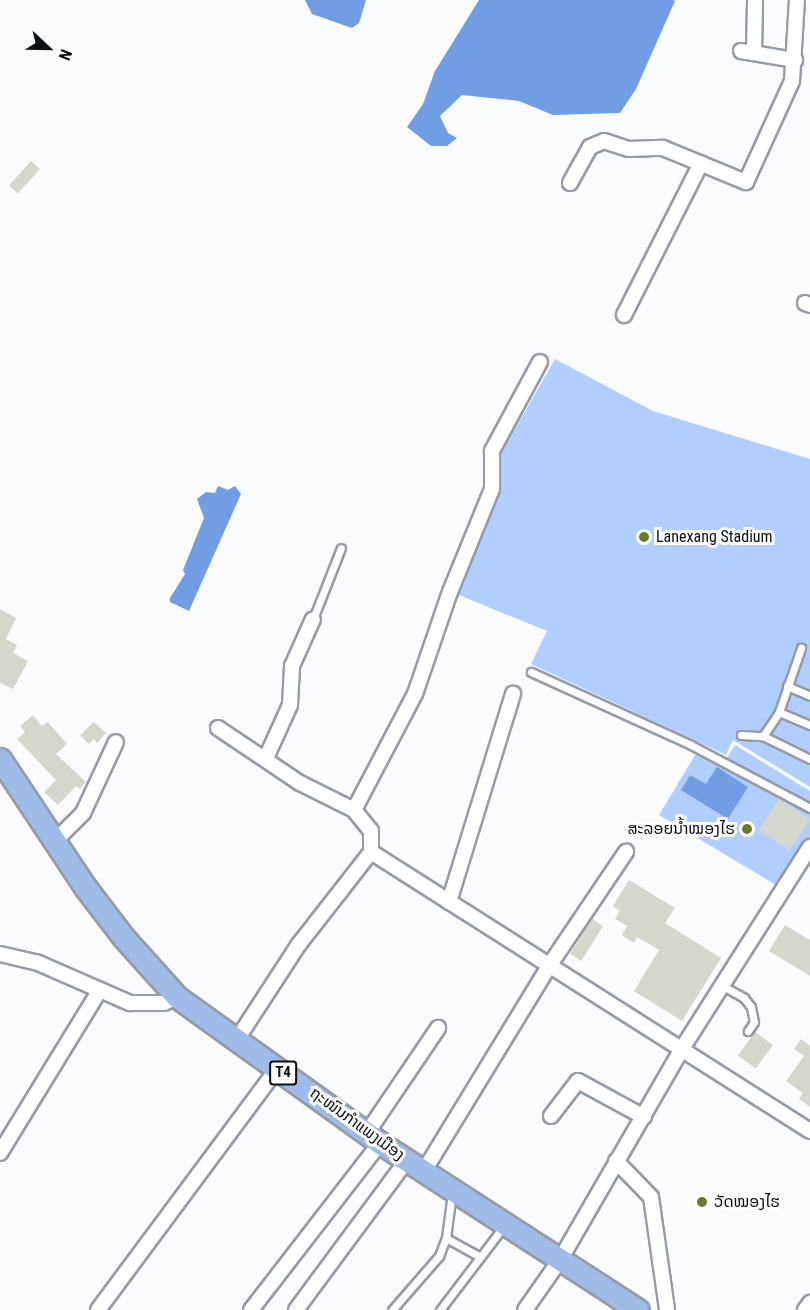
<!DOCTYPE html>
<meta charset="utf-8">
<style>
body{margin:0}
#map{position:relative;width:810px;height:1310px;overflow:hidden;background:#fafbfd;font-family:"Roboto Condensed","Noto Sans Lao",sans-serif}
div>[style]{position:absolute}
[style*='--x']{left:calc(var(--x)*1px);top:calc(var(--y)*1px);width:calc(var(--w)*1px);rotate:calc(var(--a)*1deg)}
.green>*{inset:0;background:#b0cfff}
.water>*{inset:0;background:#709de3}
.building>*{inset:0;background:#d4d7cb;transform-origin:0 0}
.roads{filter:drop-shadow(2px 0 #969ca7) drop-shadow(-2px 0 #969ca7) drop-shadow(0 2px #969ca7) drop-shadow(0 -2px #969ca7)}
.service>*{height:7px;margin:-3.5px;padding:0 3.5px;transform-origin:3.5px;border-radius:3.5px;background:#fff}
.minor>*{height:14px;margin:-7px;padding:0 7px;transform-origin:7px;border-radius:7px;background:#fff}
.primary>*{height:21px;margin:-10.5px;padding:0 10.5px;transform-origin:10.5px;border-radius:10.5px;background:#9fbbe7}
.dots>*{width:16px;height:16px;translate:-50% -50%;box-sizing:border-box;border:3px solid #fff;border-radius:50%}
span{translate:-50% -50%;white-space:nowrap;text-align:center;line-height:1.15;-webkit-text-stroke:6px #fff;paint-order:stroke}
.shield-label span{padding:2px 4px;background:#fff;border:2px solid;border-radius:4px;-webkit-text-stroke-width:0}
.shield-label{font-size:15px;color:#0b0e11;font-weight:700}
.poi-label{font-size:16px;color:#0b0e11}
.left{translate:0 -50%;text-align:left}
.right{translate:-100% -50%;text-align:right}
.street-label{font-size:16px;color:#0b0e11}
.north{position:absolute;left:18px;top:18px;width:60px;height:60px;-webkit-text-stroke:4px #fff;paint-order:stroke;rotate:112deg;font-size:16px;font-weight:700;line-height:24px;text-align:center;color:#0b0e11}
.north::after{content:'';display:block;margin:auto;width:21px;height:27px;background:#0b0e11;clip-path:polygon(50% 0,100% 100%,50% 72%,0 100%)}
</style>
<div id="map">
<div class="green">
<div style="clip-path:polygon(555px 359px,653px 411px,810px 459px,810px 787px,733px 740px,726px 755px,531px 664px,547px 631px,454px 593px,500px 481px,494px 466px)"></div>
<div style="clip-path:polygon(735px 745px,810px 791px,810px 844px,781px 888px,659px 815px,697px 752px,722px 766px)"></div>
</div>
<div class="water">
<div style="clip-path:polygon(305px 0,366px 0,359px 23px,352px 28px,312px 14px)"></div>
<div style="clip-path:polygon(479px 0,673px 0,675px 1px,636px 89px,620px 113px,553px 115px,519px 101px,462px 95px,440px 116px,448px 133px,457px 138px,447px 146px,431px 146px,407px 127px,423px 104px,435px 71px)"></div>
<div style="clip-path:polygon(218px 486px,228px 490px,235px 486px,241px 494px,189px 611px,170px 602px,170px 598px,185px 574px,183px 570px,204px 518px,197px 499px,206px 492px,215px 493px)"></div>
<div style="clip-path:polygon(717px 767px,748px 787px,728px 819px,681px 790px,690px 775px,706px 784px)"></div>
</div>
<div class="building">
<div style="left:31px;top:161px;width:12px;height:33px;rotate:42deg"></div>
<div style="clip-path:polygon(0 609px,16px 618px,6px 639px,17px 645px,13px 653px,28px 661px,13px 689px,0 683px)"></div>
<div style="clip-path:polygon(33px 715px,42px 726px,48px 722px,67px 744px,56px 754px,86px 782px,80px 789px,76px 786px,58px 805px,44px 792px,56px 780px,17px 739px,25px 732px,20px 726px)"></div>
<div style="clip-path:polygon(94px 722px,106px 733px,97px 743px,94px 739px,89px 744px,80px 735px)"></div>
<div style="left:779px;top:799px;width:37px;height:37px;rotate:33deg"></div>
<div style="clip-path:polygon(629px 880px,675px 908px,665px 923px,721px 958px,682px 1021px,634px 991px,659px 950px,637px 937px,634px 943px,622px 935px,627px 926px,615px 919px,620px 911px,613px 906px)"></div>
<div style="left:592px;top:919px;width:13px;height:41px;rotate:32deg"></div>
<div style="clip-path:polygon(785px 925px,810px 940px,810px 976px,769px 951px)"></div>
<div style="left:755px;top:1032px;width:22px;height:29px;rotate:36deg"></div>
<div style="clip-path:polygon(801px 1039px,810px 1046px,810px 1107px,799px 1099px,803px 1093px,786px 1081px,804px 1056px,794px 1049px)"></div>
</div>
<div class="roads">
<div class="service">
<div style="--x:313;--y:619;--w:76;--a:-68.5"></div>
<div style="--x:531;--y:672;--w:176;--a:24.5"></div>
<div style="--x:691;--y:745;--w:135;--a:27.9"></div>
<div style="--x:787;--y:686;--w:25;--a:23"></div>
<div style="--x:779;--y:712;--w:34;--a:23"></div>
<div style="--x:741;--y:735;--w:22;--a:3"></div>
<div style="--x:763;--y:736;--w:52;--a:26.1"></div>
<div style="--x:763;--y:736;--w:29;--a:-56"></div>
<div style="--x:779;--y:712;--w:68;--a:-71"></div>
<div style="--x:721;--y:985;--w:26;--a:29"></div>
<div style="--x:744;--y:998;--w:11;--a:52"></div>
<div style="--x:751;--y:1007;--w:15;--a:79"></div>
<div style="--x:754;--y:1022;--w:11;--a:124"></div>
<div style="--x:446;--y:1238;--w:39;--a:29"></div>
<div style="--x:392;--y:1310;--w:72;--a:-49"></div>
<div style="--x:439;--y:1256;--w:19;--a:-69"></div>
<div style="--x:446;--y:1238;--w:45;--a:-82.4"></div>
<div style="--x:440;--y:1310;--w:106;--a:-52.7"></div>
</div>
<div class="minor">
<div style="--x:741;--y:51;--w:55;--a:9.5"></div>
<div style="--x:754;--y:53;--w:53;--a:-88.9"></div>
<div style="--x:570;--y:183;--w:41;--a:-60.9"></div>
<div style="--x:590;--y:147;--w:15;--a:-23"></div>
<div style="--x:604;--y:141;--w:26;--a:18"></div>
<div style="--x:629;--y:149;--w:34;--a:-2"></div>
<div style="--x:663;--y:148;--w:90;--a:22.3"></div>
<div style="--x:746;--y:182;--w:111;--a:-65.5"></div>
<div style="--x:792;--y:81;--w:81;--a:-86.5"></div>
<div style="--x:805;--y:303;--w:5;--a:22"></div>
<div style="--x:624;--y:315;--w:170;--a:-63.1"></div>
<div style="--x:218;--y:728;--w:99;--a:33.9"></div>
<div style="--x:300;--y:783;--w:60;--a:26.6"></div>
<div style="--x:354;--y:810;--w:27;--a:51"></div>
<div style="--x:371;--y:831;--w:21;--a:90"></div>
<div style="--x:371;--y:852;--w:117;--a:128"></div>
<div style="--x:299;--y:944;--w:116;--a:123"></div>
<div style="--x:266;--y:758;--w:58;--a:-65.6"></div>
<div style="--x:290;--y:705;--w:39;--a:-87"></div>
<div style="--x:292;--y:666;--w:51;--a:-65.9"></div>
<div style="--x:354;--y:810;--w:131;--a:-62.3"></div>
<div style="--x:415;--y:694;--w:108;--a:-71.1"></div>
<div style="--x:450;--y:592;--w:111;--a:-67.8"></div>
<div style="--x:492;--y:489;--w:38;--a:-90"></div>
<div style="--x:492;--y:451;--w:101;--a:-61.7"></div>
<div style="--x:55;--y:841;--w:40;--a:-45"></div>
<div style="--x:83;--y:813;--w:78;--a:-65.1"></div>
<div style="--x:371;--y:852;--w:520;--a:32.44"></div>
<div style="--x:449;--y:902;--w:218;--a:-72.9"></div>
<div style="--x:0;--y:954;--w:37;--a:13"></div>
<div style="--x:36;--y:962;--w:103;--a:23.6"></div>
<div style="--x:130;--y:1003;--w:34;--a:0"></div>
<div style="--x:164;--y:1003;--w:14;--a:-25"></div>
<div style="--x:551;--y:1116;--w:44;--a:-52.4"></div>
<div style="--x:578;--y:1081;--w:75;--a:28.6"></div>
<div style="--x:367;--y:1133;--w:127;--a:-55.9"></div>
<div style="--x:0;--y:1153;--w:191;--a:-58.5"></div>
<div style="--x:616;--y:1161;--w:50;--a:45.8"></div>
<div style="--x:651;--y:1197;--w:114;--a:81.9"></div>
<div style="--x:424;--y:1171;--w:240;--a:-58.6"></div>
<div style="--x:549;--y:966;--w:138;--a:-56"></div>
<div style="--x:98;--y:1310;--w:300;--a:-53.4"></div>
<div style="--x:251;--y:1310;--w:211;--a:-52.3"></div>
<div style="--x:296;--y:1310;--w:187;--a:-53.5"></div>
<div style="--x:525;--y:1310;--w:61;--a:-55"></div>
<div style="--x:560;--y:1260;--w:246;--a:-60"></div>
<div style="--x:683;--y:1047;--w:237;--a:-57.6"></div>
<div style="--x:805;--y:1310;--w:9;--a:-54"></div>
</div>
<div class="primary">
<div style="--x:0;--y:759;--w:154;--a:56.4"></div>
<div style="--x:85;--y:887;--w:64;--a:52.6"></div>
<div style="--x:124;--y:938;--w:79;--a:48.1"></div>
<div style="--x:177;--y:997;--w:250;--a:35.7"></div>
<div style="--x:380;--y:1143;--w:307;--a:32.9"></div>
</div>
</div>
<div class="dots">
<div style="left:644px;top:537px;background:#6b7d2c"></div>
<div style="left:747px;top:829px;background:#6b7d2c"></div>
<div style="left:702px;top:1202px;background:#6b7d2c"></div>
</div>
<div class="shield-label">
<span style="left:283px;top:1073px">T4</span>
</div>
<div class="poi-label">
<span class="left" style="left:656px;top:537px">Lanexang Stadium</span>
<span class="right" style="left:735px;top:829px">ສະລອຍນ້ຳໝອງໄຮ</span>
<span class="left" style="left:714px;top:1202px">ວັດໝອງໄຮ</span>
</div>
<div class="street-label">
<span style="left:357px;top:1124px;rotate:36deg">ຖະໜົນກຳແພງເມືອງ</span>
</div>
<div class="north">N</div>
</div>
